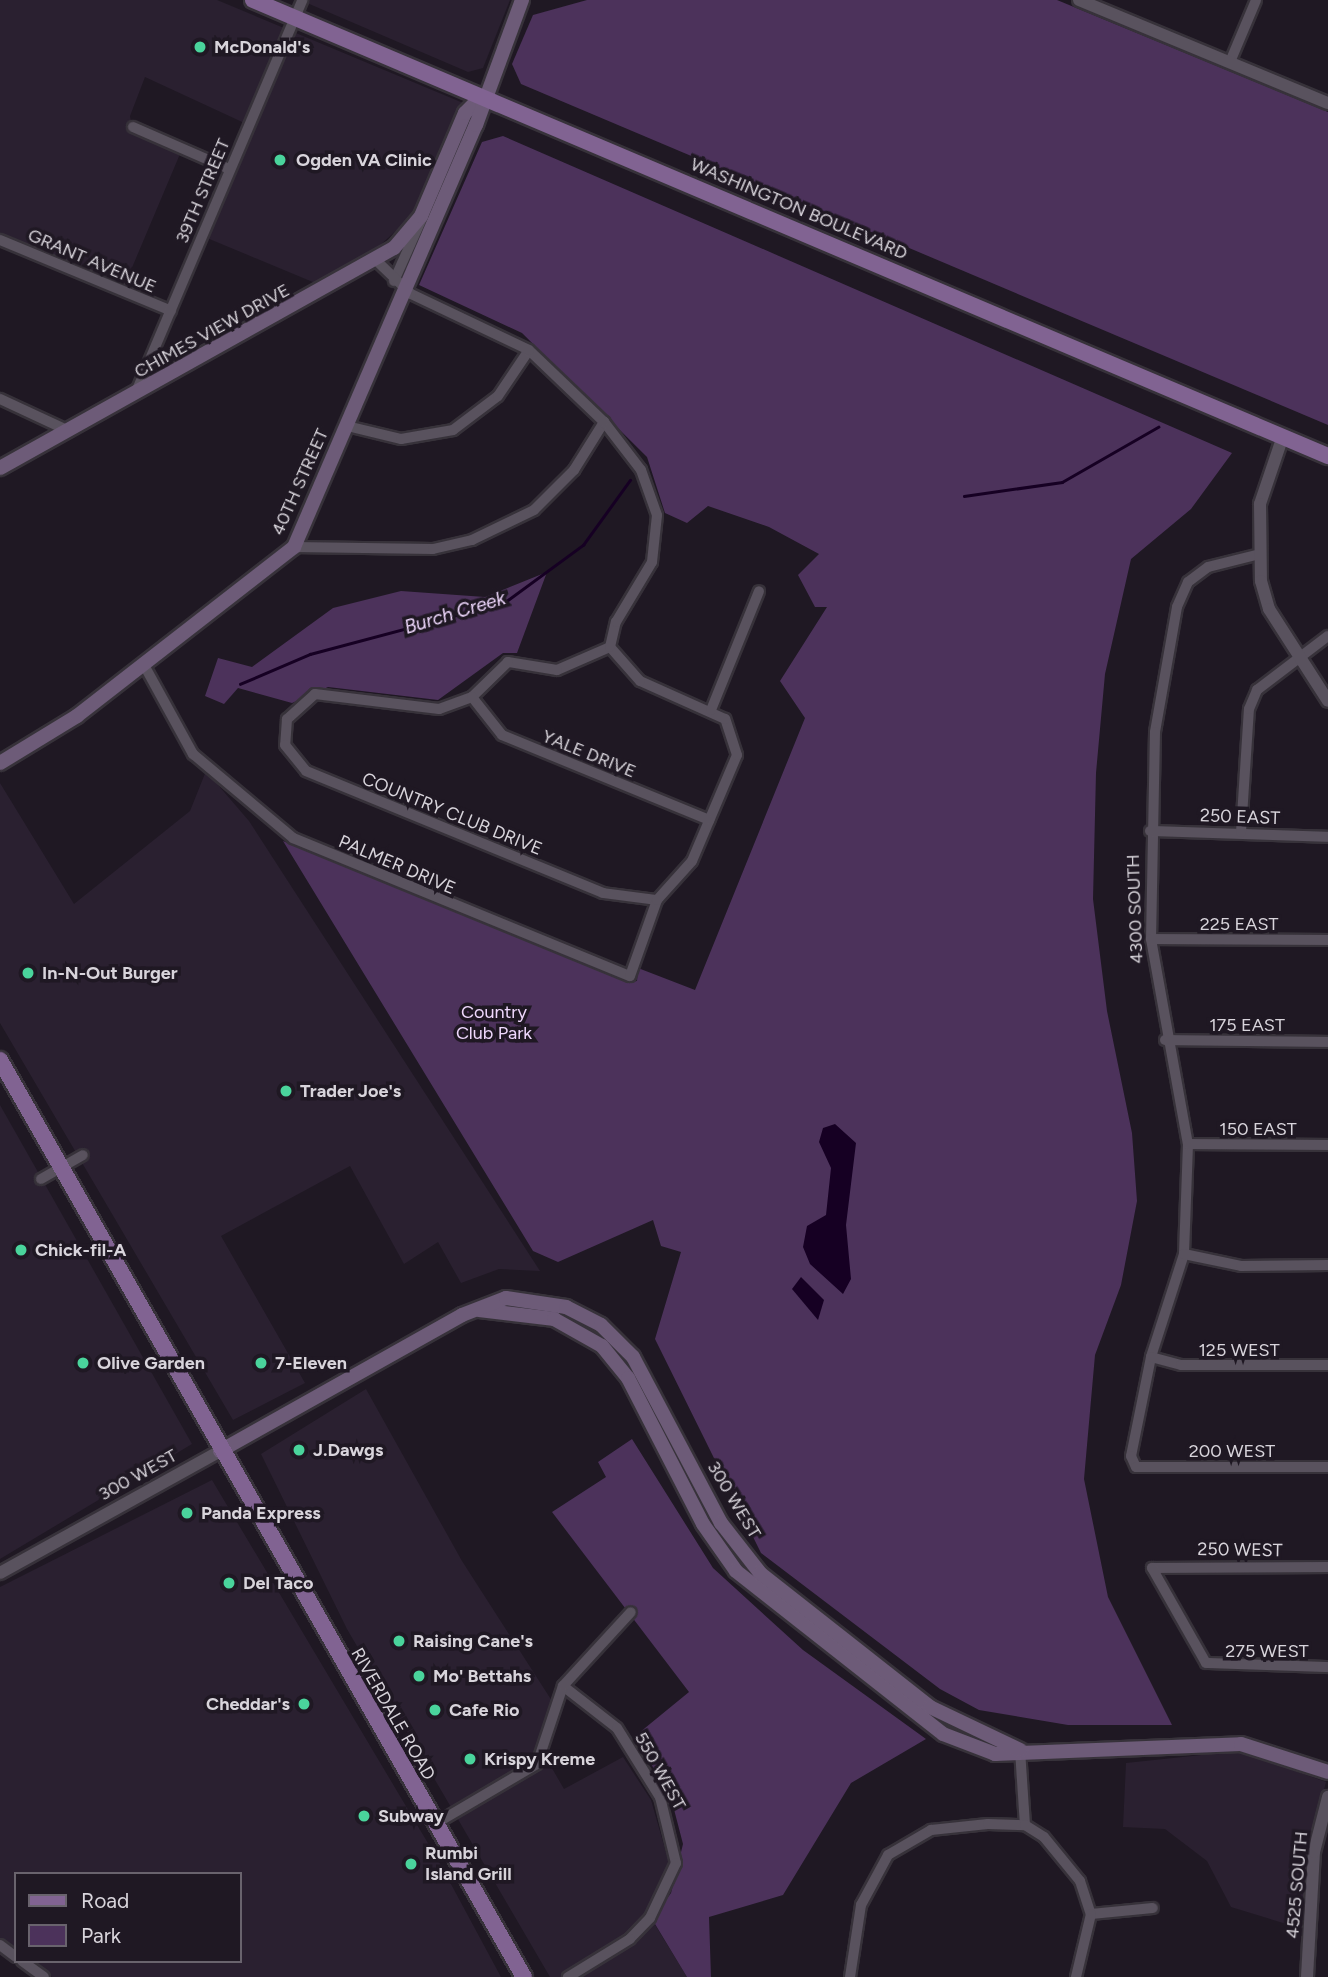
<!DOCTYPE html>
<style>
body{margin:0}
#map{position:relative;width:1328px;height:1977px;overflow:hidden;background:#1f1823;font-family:Figtree,sans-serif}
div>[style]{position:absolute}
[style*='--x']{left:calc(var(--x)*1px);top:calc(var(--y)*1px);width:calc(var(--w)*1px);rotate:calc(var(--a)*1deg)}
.built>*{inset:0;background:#2a2030}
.green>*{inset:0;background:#4c325b}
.water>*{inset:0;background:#160023}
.stream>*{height:2.5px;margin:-1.25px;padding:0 1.25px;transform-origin:1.25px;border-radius:1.25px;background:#160023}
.roads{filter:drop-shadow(2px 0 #37323a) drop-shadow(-2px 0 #37323a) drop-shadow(0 2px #37323a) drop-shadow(0 -2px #37323a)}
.minor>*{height:10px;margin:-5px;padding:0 5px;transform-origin:5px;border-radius:5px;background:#59525e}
.tertiary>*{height:12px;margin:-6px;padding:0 6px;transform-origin:6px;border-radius:6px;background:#59525e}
.secondary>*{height:14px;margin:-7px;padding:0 7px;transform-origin:7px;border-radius:7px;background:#6d5b78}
.primary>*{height:16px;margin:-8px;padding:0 8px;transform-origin:8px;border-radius:8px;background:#816392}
.dots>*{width:19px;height:19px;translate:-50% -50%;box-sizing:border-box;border:4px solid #1f1823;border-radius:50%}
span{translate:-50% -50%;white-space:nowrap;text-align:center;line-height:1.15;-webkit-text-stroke:7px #1f1823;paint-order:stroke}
.poi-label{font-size:18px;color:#d8d4db;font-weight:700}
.left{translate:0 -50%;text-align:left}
.right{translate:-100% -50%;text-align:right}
.street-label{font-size:18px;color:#d8d4db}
.park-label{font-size:18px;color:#efd8fd}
.water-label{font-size:19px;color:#efd8fd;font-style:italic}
.legend{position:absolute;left:14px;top:1872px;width:228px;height:91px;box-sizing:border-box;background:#1f1823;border:2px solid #69636d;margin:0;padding:9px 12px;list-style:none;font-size:21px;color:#d8d4db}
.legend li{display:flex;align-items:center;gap:14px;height:35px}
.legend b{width:35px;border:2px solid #69636d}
</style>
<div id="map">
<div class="built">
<div style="clip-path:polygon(0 0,217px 0,468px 105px,410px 218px,367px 257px,320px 285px,207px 238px,253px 127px,145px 77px,130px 116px,133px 134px,180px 154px,123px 289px,0 237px)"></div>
<div style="clip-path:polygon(300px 0,510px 0,483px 68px,468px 72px)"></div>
<div style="clip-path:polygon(206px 771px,249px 821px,540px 1271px,499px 1269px,461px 1283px,438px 1242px,404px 1264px,350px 1166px,221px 1236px,305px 1383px,233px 1420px,0 1023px,0 783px,74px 904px,190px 811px)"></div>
<div style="clip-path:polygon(0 1105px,192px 1444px,0 1559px)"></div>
<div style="clip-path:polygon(366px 1389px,462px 1561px,552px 1701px,542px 1751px,564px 1789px,623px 1757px,651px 1800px,669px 1863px,646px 1910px,687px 1977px,550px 1977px,347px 1629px,261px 1454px)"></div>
<div style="clip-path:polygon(212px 1480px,438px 1860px,501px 1977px,52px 1977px,30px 1961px,240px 1961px,240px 1874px,16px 1874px,16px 1951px,0 1940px,0 1587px)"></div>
<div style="clip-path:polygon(1239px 1751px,1326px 1782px,1308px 1851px,1306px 1930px,1231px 1907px,1207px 1861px,1165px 1829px,1123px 1827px,1126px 1763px)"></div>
</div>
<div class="green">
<div style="clip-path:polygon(587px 0,1057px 0,1328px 112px,1328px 425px,521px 84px,512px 64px,533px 15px)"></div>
<div style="clip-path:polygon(503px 136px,1232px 453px,1191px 509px,1131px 559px,1105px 674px,1096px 773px,1093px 899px,1107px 1011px,1132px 1133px,1137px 1201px,1121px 1285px,1095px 1355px,1084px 1479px,1108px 1597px,1172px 1725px,1068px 1725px,979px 1710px,940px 1689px,761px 1553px,655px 1339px,681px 1252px,661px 1246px,653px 1220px,558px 1262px,533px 1251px,283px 841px,626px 982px,637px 981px,638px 968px,695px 990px,805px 718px,780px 681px,827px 607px,815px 607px,798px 575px,819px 554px,769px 527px,708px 506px,687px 523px,665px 513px,647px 457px,522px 333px,419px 285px,482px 142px)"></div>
<div style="clip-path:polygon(547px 572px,517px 653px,503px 653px,438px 700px,328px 687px,292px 703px,238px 688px,224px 704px,205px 696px,218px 658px,252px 667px,333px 608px,401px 591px,485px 597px)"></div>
<div style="clip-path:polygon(632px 1439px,713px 1568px,803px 1650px,926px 1739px,851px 1783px,783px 1895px,709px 1917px,711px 1977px,687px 1977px,652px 1919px,671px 1893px,683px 1844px,670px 1794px,634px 1737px,689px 1692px,552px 1512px,606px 1477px,598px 1462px)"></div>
</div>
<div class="water">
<div style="clip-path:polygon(835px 1124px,856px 1143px,846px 1225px,851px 1279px,843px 1294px,810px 1264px,803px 1247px,807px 1226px,826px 1215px,831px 1168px,819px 1142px,823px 1128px)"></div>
<div style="clip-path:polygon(801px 1277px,824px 1300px,818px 1320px,792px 1289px)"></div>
</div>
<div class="stream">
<div style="--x:964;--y:496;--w:99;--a:-8.1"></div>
<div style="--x:1062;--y:482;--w:111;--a:-29.8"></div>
<div style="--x:240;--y:684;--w:76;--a:-23.2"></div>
<div style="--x:310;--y:654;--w:202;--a:-14.9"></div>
<div style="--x:505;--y:602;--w:97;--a:-36.2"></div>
<div style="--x:583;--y:545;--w:80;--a:-54.1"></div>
</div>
<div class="roads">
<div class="minor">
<div style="--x:1230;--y:62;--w:67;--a:-67.2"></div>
<div style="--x:133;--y:127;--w:105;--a:23.6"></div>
<div style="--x:0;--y:240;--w:185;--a:22.5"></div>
<div style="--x:394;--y:281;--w:69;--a:-66"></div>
<div style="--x:136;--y:392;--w:426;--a:-67"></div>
<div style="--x:0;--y:399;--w:76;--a:24.9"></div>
<div style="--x:347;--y:426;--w:56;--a:13.5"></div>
<div style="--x:401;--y:439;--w:53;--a:-9.8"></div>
<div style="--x:453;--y:430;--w:56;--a:-37.1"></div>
<div style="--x:498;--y:396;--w:55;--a:-56"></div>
<div style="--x:294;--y:547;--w:139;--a:0.8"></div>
<div style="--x:433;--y:549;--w:40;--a:-13"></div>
<div style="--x:472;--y:540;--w:69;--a:-25.8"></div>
<div style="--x:534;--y:510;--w:57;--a:-45"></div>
<div style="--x:574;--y:470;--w:57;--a:-58"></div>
<div style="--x:1256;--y:555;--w:49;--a:166"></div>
<div style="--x:1208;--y:567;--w:25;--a:143"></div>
<div style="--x:1188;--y:582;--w:27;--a:114"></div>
<div style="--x:1177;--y:607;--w:127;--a:100"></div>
<div style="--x:1155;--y:732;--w:207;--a:91.1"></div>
<div style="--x:1151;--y:939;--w:208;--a:79.8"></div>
<div style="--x:1188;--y:1144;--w:110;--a:92.1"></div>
<div style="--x:1184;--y:1254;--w:108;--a:107.8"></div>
<div style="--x:1151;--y:1357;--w:101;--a:101.4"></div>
<div style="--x:1131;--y:1456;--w:12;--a:66"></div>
<div style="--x:1136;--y:1467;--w:192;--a:0"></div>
<div style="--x:610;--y:647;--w:58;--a:156.5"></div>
<div style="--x:557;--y:670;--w:50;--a:-170.7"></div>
<div style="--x:508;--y:662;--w:50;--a:135.8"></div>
<div style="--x:472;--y:697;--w:35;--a:160"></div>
<div style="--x:439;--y:709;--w:125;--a:-173.1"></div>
<div style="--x:315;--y:694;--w:38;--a:138"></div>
<div style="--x:287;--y:719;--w:26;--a:94"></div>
<div style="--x:285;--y:745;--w:33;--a:51"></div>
<div style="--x:306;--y:771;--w:321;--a:22.3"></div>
<div style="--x:603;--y:893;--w:54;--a:7.4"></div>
<div style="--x:144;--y:665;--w:102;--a:61.2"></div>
<div style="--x:193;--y:754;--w:131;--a:40"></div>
<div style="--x:293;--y:838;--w:364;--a:22.3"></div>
<div style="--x:630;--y:976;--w:81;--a:-70.4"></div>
<div style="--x:657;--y:900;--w:52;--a:-48.1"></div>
<div style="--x:692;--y:861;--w:115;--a:-67"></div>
<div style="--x:737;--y:755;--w:38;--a:-108"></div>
<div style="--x:725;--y:719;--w:93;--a:-155.9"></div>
<div style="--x:640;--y:681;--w:45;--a:-131.4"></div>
<div style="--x:610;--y:647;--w:26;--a:-77"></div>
<div style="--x:616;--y:622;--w:70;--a:-59"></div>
<div style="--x:652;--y:562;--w:47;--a:-83.9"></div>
<div style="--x:657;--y:515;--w:48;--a:-109.6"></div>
<div style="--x:641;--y:470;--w:61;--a:-127.6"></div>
<div style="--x:604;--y:422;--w:104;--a:-136.2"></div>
<div style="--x:529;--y:350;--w:131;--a:-154.6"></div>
<div style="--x:411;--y:294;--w:47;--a:-135.9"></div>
<div style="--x:472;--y:697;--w:48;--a:51.7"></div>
<div style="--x:502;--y:735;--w:224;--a:22.3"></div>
<div style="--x:711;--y:710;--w:128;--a:-68"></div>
<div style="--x:1150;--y:831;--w:178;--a:1.9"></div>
<div style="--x:1241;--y:832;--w:123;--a:-86.3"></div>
<div style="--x:1249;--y:709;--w:21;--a:-67"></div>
<div style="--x:1257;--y:690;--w:89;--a:-37.3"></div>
<div style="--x:1151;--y:939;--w:177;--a:0.3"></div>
<div style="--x:1165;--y:1040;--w:163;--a:0.7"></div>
<div style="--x:1188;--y:1144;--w:140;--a:0.4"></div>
<div style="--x:41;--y:1179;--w:48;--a:-29.7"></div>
<div style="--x:1184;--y:1254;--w:58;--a:11.9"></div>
<div style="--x:1241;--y:1266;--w:87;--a:-0.7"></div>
<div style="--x:1151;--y:1357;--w:31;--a:15"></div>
<div style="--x:1181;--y:1365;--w:147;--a:0"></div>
<div style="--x:1328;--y:1567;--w:176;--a:179.7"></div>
<div style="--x:1152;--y:1568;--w:109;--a:60.4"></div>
<div style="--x:1206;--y:1663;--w:122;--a:1.9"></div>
<div style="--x:563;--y:1686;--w:68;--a:37.9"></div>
<div style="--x:617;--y:1728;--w:81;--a:58.1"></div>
<div style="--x:660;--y:1797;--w:68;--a:76.4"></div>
<div style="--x:676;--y:1863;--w:61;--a:115.3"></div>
<div style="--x:650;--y:1918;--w:29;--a:134"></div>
<div style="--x:630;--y:1939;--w:73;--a:148.5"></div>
<div style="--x:1020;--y:1750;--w:75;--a:86.2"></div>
<div style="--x:435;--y:1824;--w:118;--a:-30.5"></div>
<div style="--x:537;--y:1764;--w:82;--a:-71.6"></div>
<div style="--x:563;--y:1686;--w:100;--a:-47.4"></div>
<div style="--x:1091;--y:1914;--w:62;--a:-5.5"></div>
<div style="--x:0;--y:1945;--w:20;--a:37"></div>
<div style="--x:22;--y:1961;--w:27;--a:36"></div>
<div style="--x:850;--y:1977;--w:73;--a:-81.3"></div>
<div style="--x:861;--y:1905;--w:57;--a:-61.6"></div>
<div style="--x:888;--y:1855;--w:50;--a:-30.2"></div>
<div style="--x:931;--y:1830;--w:57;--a:-6"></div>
<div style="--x:988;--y:1824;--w:37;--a:2"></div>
<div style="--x:1025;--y:1825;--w:22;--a:32"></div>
<div style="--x:1044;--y:1837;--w:57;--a:50.7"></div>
<div style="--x:1080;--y:1881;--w:35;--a:72"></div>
<div style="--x:1091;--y:1914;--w:65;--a:103.4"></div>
</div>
<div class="tertiary">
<div style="--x:1079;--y:0;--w:269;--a:22.5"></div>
<div style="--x:1283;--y:436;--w:72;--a:108.7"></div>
<div style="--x:1260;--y:504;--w:77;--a:89.3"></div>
<div style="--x:1261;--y:581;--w:29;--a:74"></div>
<div style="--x:1269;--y:609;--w:109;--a:57.3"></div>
<div style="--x:0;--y:1573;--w:252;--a:-29"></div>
<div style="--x:1307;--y:1977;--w:125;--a:-86.8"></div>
<div style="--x:1314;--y:1852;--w:57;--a:-75.7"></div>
</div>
<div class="secondary">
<div style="--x:0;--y:468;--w:451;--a:-29.2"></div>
<div style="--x:394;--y:248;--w:42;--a:-49.8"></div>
<div style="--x:421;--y:216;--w:112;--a:-66.9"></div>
<div style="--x:465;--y:113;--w:24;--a:-45"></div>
<div style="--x:0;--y:763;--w:90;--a:-31.4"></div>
<div style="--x:77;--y:716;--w:275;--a:-37.9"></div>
<div style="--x:294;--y:547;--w:460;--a:-66.7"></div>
<div style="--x:476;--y:125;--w:133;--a:-69.8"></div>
<div style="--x:479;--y:1310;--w:76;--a:6.8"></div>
<div style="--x:554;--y:1319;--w:55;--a:29.4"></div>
<div style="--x:602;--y:1346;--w:41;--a:50.9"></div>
<div style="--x:628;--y:1378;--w:164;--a:62.8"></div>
<div style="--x:703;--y:1524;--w:57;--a:54.9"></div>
<div style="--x:736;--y:1571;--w:263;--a:38.2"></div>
<div style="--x:943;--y:1734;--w:56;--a:21"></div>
<div style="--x:995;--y:1754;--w:246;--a:-2.3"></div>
<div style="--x:1241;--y:1744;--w:91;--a:17.8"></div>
<div style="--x:220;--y:1451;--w:278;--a:-29.3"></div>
<div style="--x:462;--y:1315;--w:47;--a:-21.1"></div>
<div style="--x:506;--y:1298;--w:61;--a:8.5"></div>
<div style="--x:566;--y:1307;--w:39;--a:27"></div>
<div style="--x:601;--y:1325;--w:45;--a:45"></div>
<div style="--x:633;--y:1357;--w:188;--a:62.1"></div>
<div style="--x:721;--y:1523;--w:63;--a:52"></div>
<div style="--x:760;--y:1573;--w:216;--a:38.2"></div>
<div style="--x:930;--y:1707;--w:100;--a:25.5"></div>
</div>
<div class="primary">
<div style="--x:253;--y:0;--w:1168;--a:22.99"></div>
<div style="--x:0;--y:1060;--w:1056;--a:60.26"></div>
</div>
</div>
<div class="dots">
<div style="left:200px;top:47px;background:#4ad49c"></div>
<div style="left:280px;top:160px;background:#4ad49c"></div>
<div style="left:28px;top:973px;background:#4ad49c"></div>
<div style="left:286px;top:1091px;background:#4ad49c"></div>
<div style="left:21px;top:1250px;background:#4ad49c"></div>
<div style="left:83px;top:1363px;background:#4ad49c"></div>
<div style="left:261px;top:1363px;background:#4ad49c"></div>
<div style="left:299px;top:1450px;background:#4ad49c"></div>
<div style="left:187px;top:1513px;background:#4ad49c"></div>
<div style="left:229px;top:1583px;background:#4ad49c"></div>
<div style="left:399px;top:1641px;background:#4ad49c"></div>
<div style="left:419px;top:1676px;background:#4ad49c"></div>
<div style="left:304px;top:1704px;background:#4ad49c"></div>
<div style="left:435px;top:1710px;background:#4ad49c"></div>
<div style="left:470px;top:1759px;background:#4ad49c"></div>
<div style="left:364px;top:1816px;background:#4ad49c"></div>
<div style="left:411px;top:1864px;background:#4ad49c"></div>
</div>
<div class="poi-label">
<span class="left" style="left:214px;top:47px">McDonald's</span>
<span class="left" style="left:296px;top:160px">Ogden VA Clinic</span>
<span class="left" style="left:42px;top:973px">In-N-Out Burger</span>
<span class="left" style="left:300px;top:1091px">Trader Joe's</span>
<span class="left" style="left:35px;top:1250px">Chick-fil-A</span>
<span class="left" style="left:97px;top:1363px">Olive Garden</span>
<span class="left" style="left:275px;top:1363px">7-Eleven</span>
<span class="left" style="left:313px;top:1450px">J.Dawgs</span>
<span class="left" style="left:201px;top:1513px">Panda Express</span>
<span class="left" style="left:243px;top:1583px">Del Taco</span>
<span class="left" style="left:413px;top:1641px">Raising Cane's</span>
<span class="left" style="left:433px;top:1676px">Mo' Bettahs</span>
<span class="right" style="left:290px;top:1704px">Cheddar's</span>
<span class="left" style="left:449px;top:1710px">Cafe Rio</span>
<span class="left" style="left:484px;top:1759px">Krispy Kreme</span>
<span class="left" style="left:378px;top:1816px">Subway</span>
<span class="left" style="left:425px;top:1864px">Rumbi<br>Island Grill</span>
</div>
<div class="street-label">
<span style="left:203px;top:191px;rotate:-67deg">39TH STREET</span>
<span style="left:799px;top:209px;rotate:23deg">WASHINGTON BOULEVARD</span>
<span style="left:92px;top:261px;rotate:23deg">GRANT AVENUE</span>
<span style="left:212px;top:331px;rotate:-29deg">CHIMES VIEW DRIVE</span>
<span style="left:300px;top:482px;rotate:-66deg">40TH STREET</span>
<span style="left:589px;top:754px;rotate:22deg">YALE DRIVE</span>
<span style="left:452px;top:814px;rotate:22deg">COUNTRY CLUB DRIVE</span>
<span style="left:1240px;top:817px;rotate:2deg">250 EAST</span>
<span style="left:397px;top:865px;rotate:23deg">PALMER DRIVE</span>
<span style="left:1135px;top:909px;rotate:-92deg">4300 SOUTH</span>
<span style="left:1239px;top:924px">225 EAST</span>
<span style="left:1247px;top:1025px">175 EAST</span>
<span style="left:1258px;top:1129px">150 EAST</span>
<span style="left:1239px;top:1350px">125 WEST</span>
<span style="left:1232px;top:1451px">200 WEST</span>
<span style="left:138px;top:1475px;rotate:-29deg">300 WEST</span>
<span style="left:734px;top:1500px;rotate:59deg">300 WEST</span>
<span style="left:1240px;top:1550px;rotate:1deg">250 WEST</span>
<span style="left:1267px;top:1651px">275 WEST</span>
<span style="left:393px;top:1714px;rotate:60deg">RIVERDALE ROAD</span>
<span style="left:660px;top:1771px;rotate:61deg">550 WEST</span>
<span style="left:1297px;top:1885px;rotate:-85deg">4525 SOUTH</span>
</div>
<div class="park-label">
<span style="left:494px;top:1023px">Country<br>Club Park</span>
</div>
<div class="water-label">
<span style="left:455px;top:613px;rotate:-17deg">Burch Creek</span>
</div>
<ul class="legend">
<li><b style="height:9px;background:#816392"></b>Road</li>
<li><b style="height:19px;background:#4c325b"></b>Park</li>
</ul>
</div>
